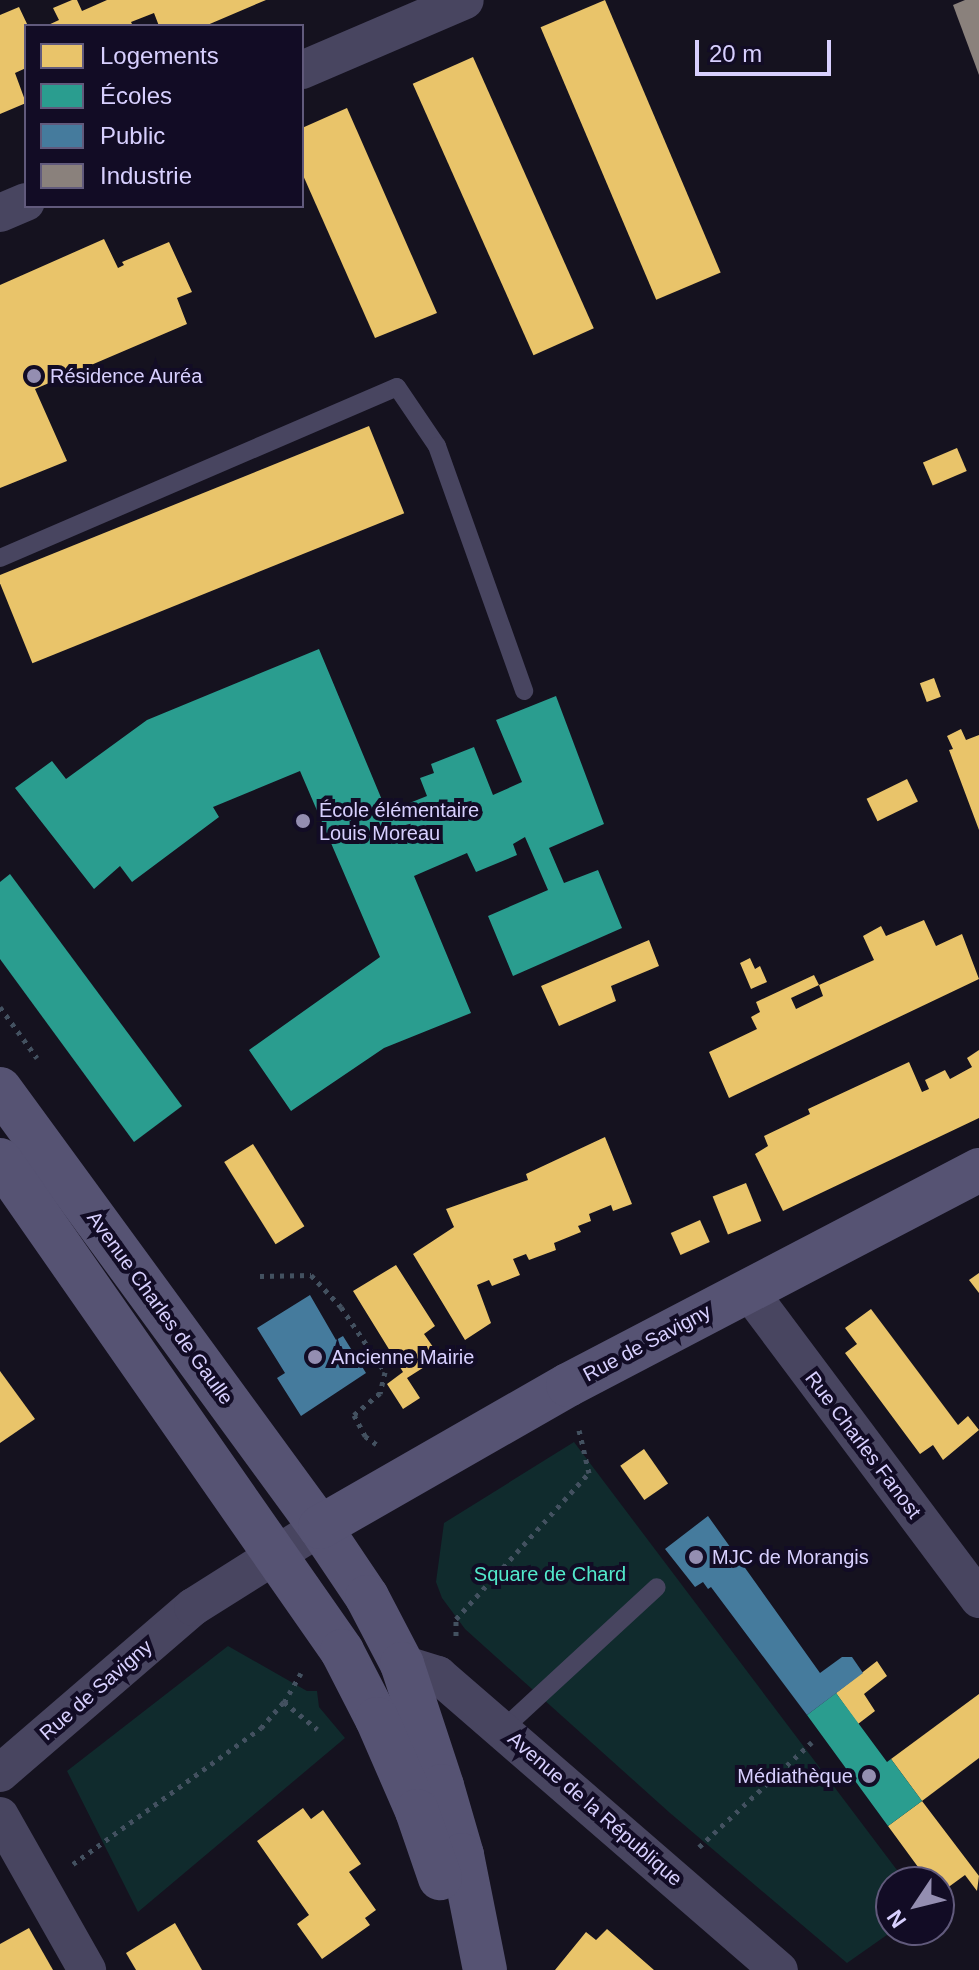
<!DOCTYPE html>
<meta charset="utf-8">
<style>
body{margin:0}
#map{position:relative;width:979px;height:1970px;overflow:hidden;background:#15121f;font-family:Helvetica,sans-serif}
div>[style]{position:absolute}
[style*='--x']{left:calc(var(--x)*1px);top:calc(var(--y)*1px);width:calc(var(--w)*1px);rotate:calc(var(--a)*1deg)}
.green>*{inset:0;background:#102b2d}
.homes>*{inset:0;background:#e9c46a;transform-origin:0 0}
.schools>*{inset:0;background:#2a9d8f}
.public>*{inset:0;background:#457b9d}
.industry>*{inset:0;background:#8a817c}
.path>*{height:5px;margin-top:-2.5px;transform-origin:0;background:repeating-linear-gradient(90deg,#435160 0 4px,transparent 0 10px)}
.lane>*{height:18px;margin:-9px;padding:0 9px;transform-origin:9px;border-radius:9px;background:#484560}
.street>*{height:38px;margin:-19px;padding:0 19px;transform-origin:19px;border-radius:19px;background:#484560}
.secondary>*{height:44px;margin:-22px;padding:0 22px;transform-origin:22px;border-radius:22px;background:#565373}
.dots>*{width:22px;height:22px;translate:-50% -50%;box-sizing:border-box;border:4px solid #120c25;border-radius:50%}
span{translate:-50% -50%;white-space:nowrap;text-align:center;line-height:1.15;-webkit-text-stroke:8px #120c25;paint-order:stroke}
.poi-label{font-size:20px;color:#d8d0ff}
.left{translate:0 -50%;text-align:left}
.right{translate:-100% -50%;text-align:right}
.street-label{font-size:20px;color:#d8d0ff}
.park-label{font-size:20px;color:#52e9cb}
.legend{position:absolute;left:24px;top:24px;width:280px;height:184px;box-sizing:border-box;background:#120c25;border:2px solid #615a7c;margin:0;padding:10px 14px;list-style:none;font-size:24px;color:#d8d0ff}
.legend li{display:flex;align-items:center;gap:16px;height:40px}
.legend b{width:40px;border:2px solid #615a7c}
.north{position:absolute;left:875px;top:1866px;width:80px;height:80px;box-sizing:border-box;background:#120c25;border:2px solid #615a7c;border-radius:50%;rotate:235deg;font-size:22px;font-weight:700;line-height:32px;text-align:center;color:#d8d0ff}
.north::after{content:'';display:block;margin:auto;width:28px;height:36px;background:#948eb1;clip-path:polygon(50% 0,100% 100%,50% 72%,0 100%)}
.scale{position:absolute;left:695px;top:40px;width:136px;height:36px;box-sizing:border-box;border:4px solid #d8d0ff;border-top:0;padding-left:10px;font-size:24px;line-height:28px;white-space:nowrap;color:#d8d0ff;-webkit-text-stroke:6px #120c25;paint-order:stroke}
</style>
<div id="map">
<div class="green">
<div style="clip-path:polygon(574px 1442px,906px 1882px,891px 1882px,891px 1930px,894px 1930px,847px 1963px,670px 1813px,465px 1629px,442px 1598px,436px 1582px,444px 1523px)"></div>
<div style="clip-path:polygon(228px 1646px,307px 1691px,317px 1691px,319px 1707px,345px 1738px,138px 1912px,67px 1771px)"></div>
</div>
<div class="homes">
<div style="clip-path:polygon(72px 0,77px 0,82px 11px,107px 0,266px 0,205px 26px,159px 26px,154px 13px,131px 22px,133px 26px,46px 26px,59px 20px,53px 8px)"></div>
<div style="left:605px;top:0;width:296px;height:70px;rotate:67deg"></div>
<div style="clip-path:polygon(19px 7px,28px 26px,26px 68px,15px 73px,26px 103px,0 114px,0 15px)"></div>
<div style="left:473px;top:57px;width:297px;height:66px;rotate:66deg"></div>
<div style="clip-path:polygon(347px 108px,437px 313px,375px 338px,302px 173px,302px 128px)"></div>
<div style="clip-path:polygon(104px 239px,118px 268px,124px 265px,122px 262px,169px 242px,192px 292px,177px 298px,187px 324px,35px 389px,67px 461px,0 488px,0 285px)"></div>
<div style="left:369px;top:426px;width:94px;height:401px;rotate:68deg"></div>
<div style="left:957px;top:448px;width:25px;height:37px;rotate:67deg"></div>
<div style="left:934px;top:678px;width:20px;height:15px;rotate:70deg"></div>
<div style="clip-path:polygon(961px 729px,966px 740px,979px 735px,979px 830px,949px 750px,953px 749px,947px 736px)"></div>
<div style="left:907px;top:779px;width:25px;height:45px;rotate:64deg"></div>
<div style="clip-path:polygon(924px 920px,936px 946px,962px 934px,979px 979px,729px 1098px,709px 1052px,757px 1029px,751px 1017px,760px 1012px,756px 1002px,814px 975px,819px 985px,791px 998px,796px 1009px,823px 996px,819px 985px,874px 960px,863px 936px,881px 926px,886px 936px)"></div>
<div style="clip-path:polygon(649px 940px,659px 966px,611px 986px,616px 1001px,559px 1026px,541px 986px)"></div>
<div style="clip-path:polygon(750px 958px,755px 969px,760px 966px,767px 982px,751px 989px,740px 963px)"></div>
<div style="clip-path:polygon(979px 1050px,979px 1118px,783px 1211px,755px 1154px,768px 1146px,764px 1136px,810px 1114px,808px 1109px,909px 1062px,922px 1092px,929px 1089px,925px 1080px,945px 1070px,950px 1079px,972px 1067px,967px 1058px)"></div>
<div style="clip-path:polygon(605px 1137px,632px 1204px,613px 1211px,611px 1205px,589px 1214px,591px 1221px,578px 1226px,581px 1232px,554px 1243px,556px 1250px,529px 1260px,526px 1254px,513px 1259px,520px 1275px,492px 1286px,489px 1280px,477px 1285px,491px 1323px,465px 1340px,413px 1254px,454px 1227px,446px 1209px,528px 1180px,526px 1174px)"></div>
<div style="left:253px;top:1144px;width:97px;height:34px;rotate:58deg"></div>
<div style="left:746px;top:1183px;width:41px;height:36px;rotate:68deg"></div>
<div style="left:700px;top:1220px;width:24px;height:32px;rotate:66deg"></div>
<div style="clip-path:polygon(396px 1265px,435px 1326px,424px 1334px,440px 1357px,407px 1378px,420px 1398px,403px 1409px,387px 1384px,403px 1372px,353px 1291px)"></div>
<div style="clip-path:polygon(979px 1273px,979px 1293px,969px 1280px)"></div>
<div style="clip-path:polygon(871px 1309px,958px 1425px,968px 1416px,979px 1430px,943px 1460px,933px 1445px,920px 1454px,845px 1353px,857px 1344px,845px 1328px)"></div>
<div style="clip-path:polygon(0 1371px,35px 1419px,0 1443px)"></div>
<div style="left:644px;top:1449px;width:42px;height:29px;rotate:55deg"></div>
<div style="clip-path:polygon(877px 1661px,887px 1676px,864px 1694px,875px 1711px,858px 1724px,836px 1693px)"></div>
<div style="clip-path:polygon(979px 1694px,979px 1758px,922px 1801px,891px 1759px)"></div>
<div style="clip-path:polygon(922px 1801px,979px 1876px,977px 1891px,965px 1875px,939px 1894px,939px 1882px,929px 1882px,888px 1826px)"></div>
<div style="clip-path:polygon(303px 1808px,311px 1819px,323px 1810px,361px 1864px,349px 1872px,376px 1910px,365px 1918px,370px 1925px,322px 1959px,297px 1924px,309px 1915px,257px 1841px)"></div>
<div style="clip-path:polygon(175px 1923px,202px 1970px,136px 1970px,126px 1953px)"></div>
<div style="clip-path:polygon(29px 1928px,53px 1970px,0 1970px,0 1944px)"></div>
<div style="clip-path:polygon(607px 1929px,654px 1970px,555px 1970px,586px 1932px,596px 1940px)"></div>
</div>
<div class="schools">
<div style="clip-path:polygon(319px 649px,387px 812px,427px 796px,420px 778px,434px 773px,431px 764px,474px 747px,493px 795px,522px 782px,496px 720px,556px 696px,604px 824px,549px 848px,564px 883px,598px 870px,622px 928px,513px 976px,488px 916px,548px 890px,525px 837px,513px 844px,517px 855px,476px 872px,467px 853px,414px 876px,471px 1013px,384px 1048px,291px 1111px,249px 1050px,380px 957px,300px 771px,213px 807px,219px 817px,132px 882px,120px 866px,94px 889px,15px 788px,52px 761px,66px 779px,147px 720px)"></div>
<div style="clip-path:polygon(10px 874px,182px 1106px,134px 1142px,0 959px,0 882px)"></div>
<div style="clip-path:polygon(836px 1693px,887px 1762px,891px 1759px,922px 1801px,888px 1826px,807px 1715px)"></div>
</div>
<div class="public">
<div style="clip-path:polygon(310px 1295px,336px 1340px,343px 1336px,366px 1373px,301px 1416px,277px 1378px,285px 1373px,257px 1328px)"></div>
<div style="clip-path:polygon(708px 1516px,820px 1673px,842px 1657px,852px 1657px,863px 1673px,807px 1715px,711px 1587px,708px 1589px,703px 1582px,695px 1587px,665px 1549px)"></div>
</div>
<div class="industry">
<div style="clip-path:polygon(965px 0,979px 0,979px 75px,953px 5px)"></div>
</div>
<div class="path">
<div style="--x:0;--y:1007;--w:63;--a:54"></div>
<div style="--x:260;--y:1276;--w:51;--a:-1.1"></div>
<div style="--x:311;--y:1275;--w:44;--a:46.8"></div>
<div style="--x:341;--y:1307;--w:78;--a:55.9"></div>
<div style="--x:385;--y:1372;--w:22;--a:103"></div>
<div style="--x:380;--y:1393;--w:34;--a:140"></div>
<div style="--x:354;--y:1415;--w:24;--a:62"></div>
<div style="--x:365;--y:1436;--w:14;--a:36"></div>
<div style="--x:456;--y:1636;--w:17;--a:-90"></div>
<div style="--x:456;--y:1619;--w:197;--a:-47.7"></div>
<div style="--x:589;--y:1473;--w:44;--a:-103.1"></div>
<div style="--x:301;--y:1673;--w:34;--a:120"></div>
<div style="--x:284;--y:1702;--w:43;--a:39.3"></div>
<div style="--x:699;--y:1847;--w:154;--a:-42.9"></div>
<div style="--x:73;--y:1864;--w:232;--a:-35.9"></div>
<div style="--x:261;--y:1728;--w:35;--a:-49"></div>
</div>
<div class="lane">
<div style="--x:0;--y:558;--w:432;--a:-23.3"></div>
<div style="--x:397;--y:387;--w:71;--a:55.9"></div>
<div style="--x:437;--y:446;--w:260;--a:70.4"></div>
<div style="--x:503;--y:1729;--w:209;--a:-42.7"></div>
</div>
<div class="street">
<div style="--x:302;--y:70;--w:177;--a:-23.2"></div>
<div style="--x:0;--y:213;--w:28;--a:-23"></div>
<div style="--x:748;--y:1290;--w:386;--a:53.2"></div>
<div style="--x:402;--y:1664;--w:38;--a:17"></div>
<div style="--x:438;--y:1675;--w:451;--a:40.9"></div>
<div style="--x:0;--y:1773;--w:255;--a:-40.7"></div>
<div style="--x:193;--y:1607;--w:150;--a:-32.2"></div>
<div style="--x:0;--y:1816;--w:177;--a:60.5"></div>
</div>
<div class="secondary">
<div style="--x:0;--y:1089;--w:542;--a:53.85"></div>
<div style="--x:320;--y:1527;--w:84;--a:56.1"></div>
<div style="--x:367;--y:1597;--w:76;--a:62.4"></div>
<div style="--x:402;--y:1664;--w:128;--a:71.8"></div>
<div style="--x:442;--y:1786;--w:72;--a:73.8"></div>
<div style="--x:462;--y:1855;--w:117;--a:78.7"></div>
<div style="--x:0;--y:1160;--w:598;--a:55.14"></div>
<div style="--x:342;--y:1651;--w:76;--a:62.8"></div>
<div style="--x:377;--y:1719;--w:100;--a:66.5"></div>
<div style="--x:417;--y:1811;--w:71;--a:71.1"></div>
<div style="--x:320;--y:1527;--w:286;--a:-29.8"></div>
<div style="--x:568;--y:1385;--w:464;--a:-27.6"></div>
</div>
<div class="dots">
<div style="left:34px;top:376px;background:#948eb1"></div>
<div style="left:303px;top:821px;background:#948eb1"></div>
<div style="left:315px;top:1357px;background:#948eb1"></div>
<div style="left:696px;top:1557px;background:#948eb1"></div>
<div style="left:869px;top:1776px;background:#948eb1"></div>
</div>
<div class="poi-label">
<span class="left" style="left:50px;top:376px">Résidence Auréa</span>
<span class="left" style="left:319px;top:822px">École élémentaire<br>Louis Moreau</span>
<span class="left" style="left:331px;top:1357px">Ancienne Mairie</span>
<span class="left" style="left:712px;top:1557px">MJC de Morangis</span>
<span class="right" style="left:853px;top:1776px">Médiathèque</span>
</div>
<div class="street-label">
<span style="left:160px;top:1308px;rotate:54deg">Avenue Charles de Gaulle</span>
<span style="left:647px;top:1343px;rotate:-28deg">Rue de Savigny</span>
<span style="left:863px;top:1445px;rotate:53deg">Rue Charles Fanost</span>
<span style="left:96px;top:1690px;rotate:-41deg">Rue de Savigny</span>
<span style="left:595px;top:1809px;rotate:41deg">Avenue de la République</span>
</div>
<div class="park-label">
<span style="left:550px;top:1574px">Square de Chard</span>
</div>
<ul class="legend">
<li><b style="height:22px;background:#e9c46a"></b>Logements</li>
<li><b style="height:22px;background:#2a9d8f"></b>Écoles</li>
<li><b style="height:22px;background:#457b9d"></b>Public</li>
<li><b style="height:22px;background:#8a817c"></b>Industrie</li>
</ul>
<div class="north">N</div>
<div class="scale">20 m</div>
</div>
